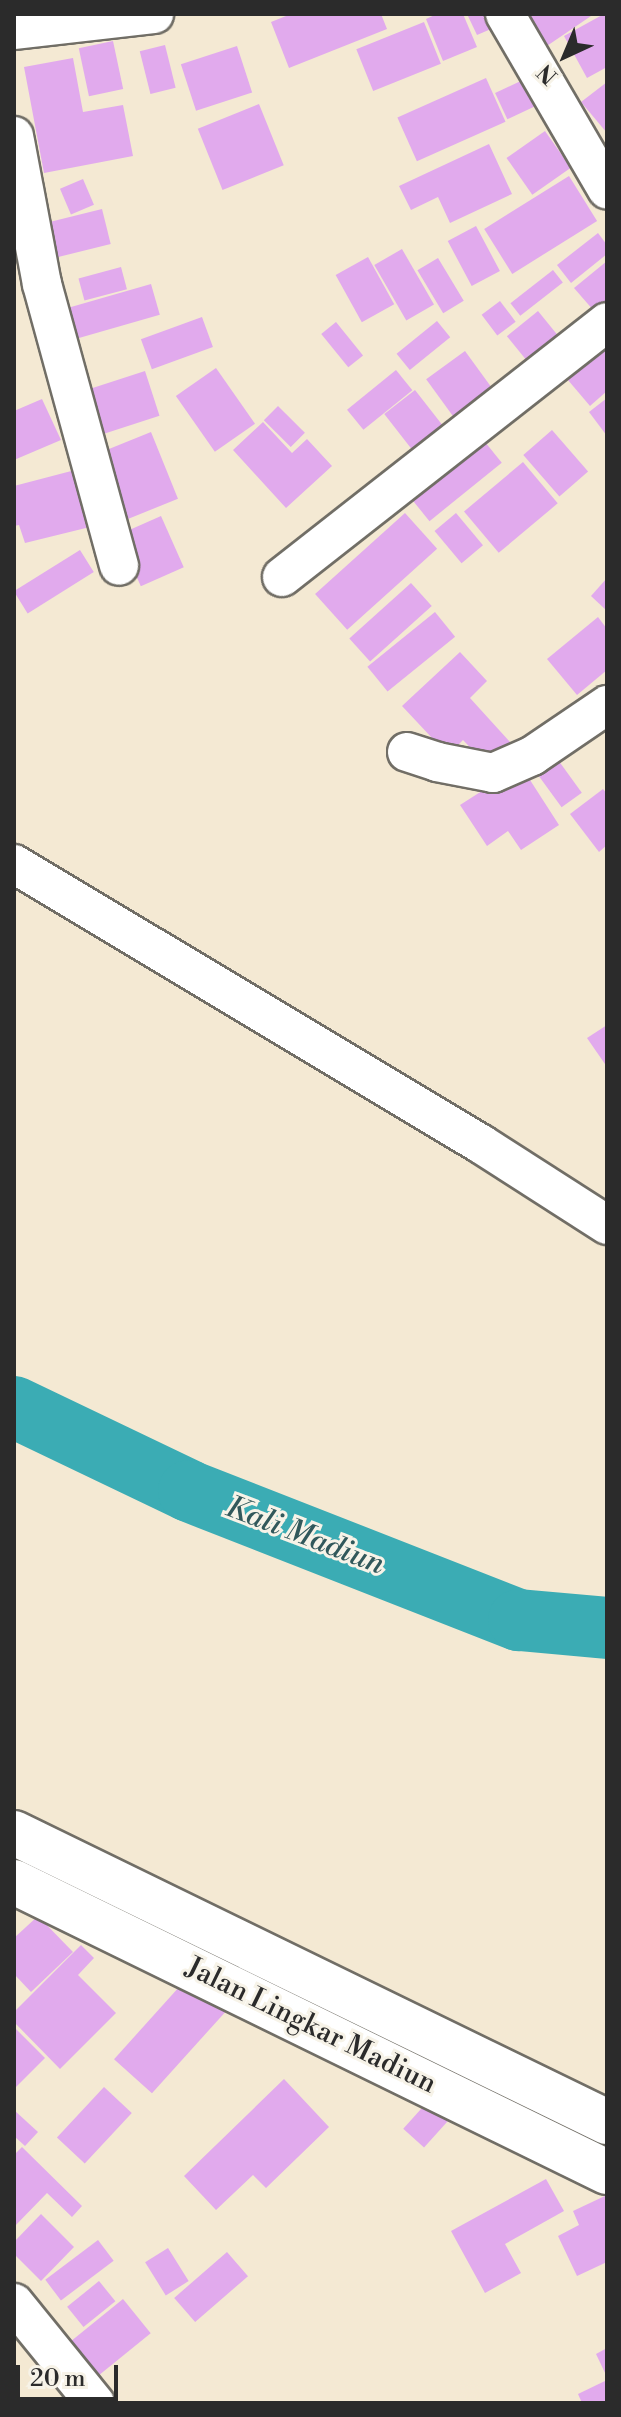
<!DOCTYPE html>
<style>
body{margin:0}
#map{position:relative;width:621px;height:2417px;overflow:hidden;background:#f4e9d3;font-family:"Libre Bodoni",serif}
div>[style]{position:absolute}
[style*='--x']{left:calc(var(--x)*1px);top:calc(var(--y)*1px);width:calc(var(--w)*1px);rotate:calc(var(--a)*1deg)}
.river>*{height:62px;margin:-31px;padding:0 31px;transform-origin:31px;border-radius:31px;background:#3bacb4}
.building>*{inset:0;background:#e1aaed;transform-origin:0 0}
.roads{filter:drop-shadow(2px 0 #716e66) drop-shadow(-2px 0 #716e66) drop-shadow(0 2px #716e66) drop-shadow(0 -2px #716e66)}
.minor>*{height:38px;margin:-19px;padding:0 19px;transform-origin:19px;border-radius:19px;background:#fff}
.secondary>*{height:44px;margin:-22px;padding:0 22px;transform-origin:22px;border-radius:22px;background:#fff}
span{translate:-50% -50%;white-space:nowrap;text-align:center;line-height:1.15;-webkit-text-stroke:6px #f7f3e8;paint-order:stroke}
.street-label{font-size:28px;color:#2b2b2b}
.water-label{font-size:30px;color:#31585b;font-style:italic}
.frame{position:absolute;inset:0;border:16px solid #2b2b2b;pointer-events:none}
.north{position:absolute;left:525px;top:16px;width:80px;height:80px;-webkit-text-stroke:6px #f7f3e8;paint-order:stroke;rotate:224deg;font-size:22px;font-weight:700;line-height:32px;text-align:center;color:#2b2b2b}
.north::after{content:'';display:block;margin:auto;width:28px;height:36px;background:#2b2b2b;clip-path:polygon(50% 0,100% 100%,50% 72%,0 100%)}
.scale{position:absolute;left:16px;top:2365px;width:102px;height:36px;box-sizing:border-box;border:4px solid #2b2b2b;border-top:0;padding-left:10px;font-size:24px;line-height:28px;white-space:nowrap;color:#2b2b2b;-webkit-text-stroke:6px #f7f3e8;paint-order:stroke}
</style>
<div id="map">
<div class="river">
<div style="--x:14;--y:1407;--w:194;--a:25.6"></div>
<div style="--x:189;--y:1491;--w:354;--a:21.4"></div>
<div style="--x:519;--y:1620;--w:88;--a:5.2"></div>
</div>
<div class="building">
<div style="clip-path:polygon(291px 14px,381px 14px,387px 29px,289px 68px,271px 22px)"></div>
<div style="clip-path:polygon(437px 14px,463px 14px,477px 47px,443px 61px,426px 19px)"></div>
<div style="clip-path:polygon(467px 14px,492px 14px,498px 26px,477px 35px)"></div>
<div style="clip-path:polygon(518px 14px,594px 14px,538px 52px)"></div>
<div style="clip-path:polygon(604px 14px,607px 14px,607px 67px,587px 78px,564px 36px)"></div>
<div style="left:424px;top:22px;width:45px;height:73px;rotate:68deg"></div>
<div style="left:113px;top:41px;width:49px;height:35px;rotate:78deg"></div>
<div style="left:165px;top:45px;width:44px;height:26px;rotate:76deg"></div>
<div style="left:237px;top:46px;width:49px;height:59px;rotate:72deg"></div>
<div style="clip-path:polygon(73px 58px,83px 112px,123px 105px,133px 156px,44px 173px,24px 67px)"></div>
<div style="left:486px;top:78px;width:48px;height:97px;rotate:66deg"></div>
<div style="left:525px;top:79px;width:29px;height:33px;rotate:65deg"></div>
<div style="clip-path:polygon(607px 82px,607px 133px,581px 102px)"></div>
<div style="left:259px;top:104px;width:66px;height:66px;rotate:68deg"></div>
<div style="left:545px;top:131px;width:45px;height:47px;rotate:55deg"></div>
<div style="clip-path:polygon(489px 144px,512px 194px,450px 223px,438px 197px,411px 210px,399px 186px)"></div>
<div style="left:569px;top:176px;width:53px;height:100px;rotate:58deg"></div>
<div style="left:83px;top:179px;width:28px;height:25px;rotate:67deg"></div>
<div style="left:102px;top:209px;width:36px;height:55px;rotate:76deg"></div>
<div style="left:476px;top:226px;width:51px;height:32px;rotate:62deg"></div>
<div style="clip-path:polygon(598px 233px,607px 245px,607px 254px,571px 283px,557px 265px)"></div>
<div style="left:402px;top:249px;width:64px;height:32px;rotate:60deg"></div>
<div style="left:368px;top:257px;width:54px;height:37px;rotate:61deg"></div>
<div style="left:438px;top:258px;width:50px;height:24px;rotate:59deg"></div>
<div style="clip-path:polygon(607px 261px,607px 313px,601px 319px,574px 288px)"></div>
<div style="left:121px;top:267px;width:23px;height:44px;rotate:75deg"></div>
<div style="left:553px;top:270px;width:16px;height:54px;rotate:52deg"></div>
<div style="left:151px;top:284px;width:32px;height:85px;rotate:74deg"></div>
<div style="left:500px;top:301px;width:26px;height:23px;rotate:53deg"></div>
<div style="left:538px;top:311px;width:41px;height:40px;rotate:51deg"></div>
<div style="left:202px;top:317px;width:32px;height:65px;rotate:70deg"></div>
<div style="left:437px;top:321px;width:21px;height:52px;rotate:51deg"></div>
<div style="left:336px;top:322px;width:43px;height:19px;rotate:51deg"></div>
<div style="clip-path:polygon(607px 334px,607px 391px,590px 406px,562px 373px)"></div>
<div style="left:465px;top:351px;width:60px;height:48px;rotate:54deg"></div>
<div style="left:216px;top:368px;width:68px;height:49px;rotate:55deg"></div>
<div style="left:396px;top:370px;width:26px;height:63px;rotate:51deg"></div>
<div style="left:145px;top:371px;width:47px;height:68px;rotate:72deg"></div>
<div style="left:415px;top:390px;width:58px;height:39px;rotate:52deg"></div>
<div style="clip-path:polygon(607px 398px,607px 436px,589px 412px)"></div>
<div style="clip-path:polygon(42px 399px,61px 440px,14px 460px,14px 411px)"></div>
<div style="left:278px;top:406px;width:38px;height:20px;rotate:45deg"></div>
<div style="clip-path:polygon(263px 422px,292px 453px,307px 439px,332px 466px,286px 508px,233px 450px)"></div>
<div style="left:552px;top:430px;width:55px;height:38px;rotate:49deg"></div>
<div style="left:151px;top:432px;width:72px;height:58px;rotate:68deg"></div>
<div style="left:481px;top:437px;width:33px;height:93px;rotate:51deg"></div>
<div style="left:523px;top:462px;width:54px;height:77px;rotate:50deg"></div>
<div style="clip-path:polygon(79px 469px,94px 526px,25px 543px,19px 525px,14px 526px,14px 486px)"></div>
<div style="left:405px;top:513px;width:48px;height:121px;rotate:48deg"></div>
<div style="left:456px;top:513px;width:42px;height:28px;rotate:50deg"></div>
<div style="left:161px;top:516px;width:56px;height:47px;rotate:66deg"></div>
<div style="left:80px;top:550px;width:26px;height:78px;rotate:58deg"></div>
<div style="clip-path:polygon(607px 578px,607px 611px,591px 596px)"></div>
<div style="left:411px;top:583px;width:31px;height:83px;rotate:48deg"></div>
<div style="left:435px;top:612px;width:32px;height:87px;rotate:51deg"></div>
<div style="clip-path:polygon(598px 617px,607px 629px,607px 670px,577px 695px,547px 659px)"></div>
<div style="clip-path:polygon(460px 652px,487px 681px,470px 698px,511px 743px,487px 765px,463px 740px,448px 755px,402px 706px)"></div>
<div style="left:553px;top:753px;width:49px;height:25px;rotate:54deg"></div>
<div style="clip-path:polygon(521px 766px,559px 825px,521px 850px,508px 831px,487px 846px,460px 805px)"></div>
<div style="clip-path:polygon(603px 789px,607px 794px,607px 845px,599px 852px,570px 814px)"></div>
<div style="clip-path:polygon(607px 1025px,607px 1067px,587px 1038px)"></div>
<div style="clip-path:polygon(38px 1916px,73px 1952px,31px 1992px,14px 1974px,14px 1938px)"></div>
<div style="clip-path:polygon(81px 1945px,94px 1958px,78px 1975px,116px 2013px,60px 2069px,14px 2022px,14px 2012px)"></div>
<div style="left:189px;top:1976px;width:51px;height:112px;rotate:42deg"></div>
<div style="clip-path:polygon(14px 2027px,45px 2058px,14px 2089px)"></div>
<div style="clip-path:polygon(284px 2079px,329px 2127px,266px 2188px,253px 2175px,216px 2210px,184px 2176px)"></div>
<div style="left:104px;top:2087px;width:38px;height:69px;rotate:43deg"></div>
<div style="left:430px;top:2099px;width:28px;height:40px;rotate:42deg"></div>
<div style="clip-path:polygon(14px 2110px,38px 2132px,25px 2146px,14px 2136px)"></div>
<div style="clip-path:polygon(22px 2147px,82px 2206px,72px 2217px,47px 2193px,14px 2227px,14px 2155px)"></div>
<div style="clip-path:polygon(546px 2179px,564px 2211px,505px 2244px,521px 2273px,485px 2293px,451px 2231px)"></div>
<div style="clip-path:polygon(607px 2195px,607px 2262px,577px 2276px,558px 2236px,579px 2225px,573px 2211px)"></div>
<div style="clip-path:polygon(41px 2214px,74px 2247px,41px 2281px,14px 2254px,14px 2242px)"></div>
<div style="left:98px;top:2240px;width:26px;height:66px;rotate:53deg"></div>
<div style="left:168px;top:2248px;width:39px;height:27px;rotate:58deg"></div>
<div style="left:227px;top:2252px;width:32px;height:70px;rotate:49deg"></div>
<div style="left:99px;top:2281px;width:26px;height:41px;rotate:51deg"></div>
<div style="left:123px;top:2299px;width:44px;height:77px;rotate:51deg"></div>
<div style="clip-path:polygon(607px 2348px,607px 2377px,596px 2354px)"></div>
<div style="clip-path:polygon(607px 2380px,607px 2403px,582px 2403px,578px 2394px)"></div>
</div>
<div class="roads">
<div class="minor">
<div style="--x:505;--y:14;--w:203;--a:59.8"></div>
<div style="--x:14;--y:30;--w:141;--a:-6.5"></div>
<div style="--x:14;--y:136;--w:151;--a:79.3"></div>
<div style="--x:42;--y:284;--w:292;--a:74.7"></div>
<div style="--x:282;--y:577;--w:413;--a:-38.1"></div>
<div style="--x:407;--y:752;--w:32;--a:18"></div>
<div style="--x:437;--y:762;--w:57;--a:11.1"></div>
<div style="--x:493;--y:773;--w:43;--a:-23.6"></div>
<div style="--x:532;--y:756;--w:91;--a:-34.2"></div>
<div style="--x:14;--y:864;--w:545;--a:30.95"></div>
<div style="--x:481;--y:1144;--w:150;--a:32.7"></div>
<div style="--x:14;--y:2303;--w:129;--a:51"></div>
</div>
<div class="secondary">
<div style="--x:14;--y:1833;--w:660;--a:25.98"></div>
<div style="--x:14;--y:1882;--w:660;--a:26.06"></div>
</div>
</div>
<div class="street-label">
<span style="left:311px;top:2026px;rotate:26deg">Jalan Lingkar Madiun</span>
</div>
<div class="water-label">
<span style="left:305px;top:1536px;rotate:21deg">Kali Madiun</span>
</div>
<div class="frame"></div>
<div class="north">N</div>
<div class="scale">20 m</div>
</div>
